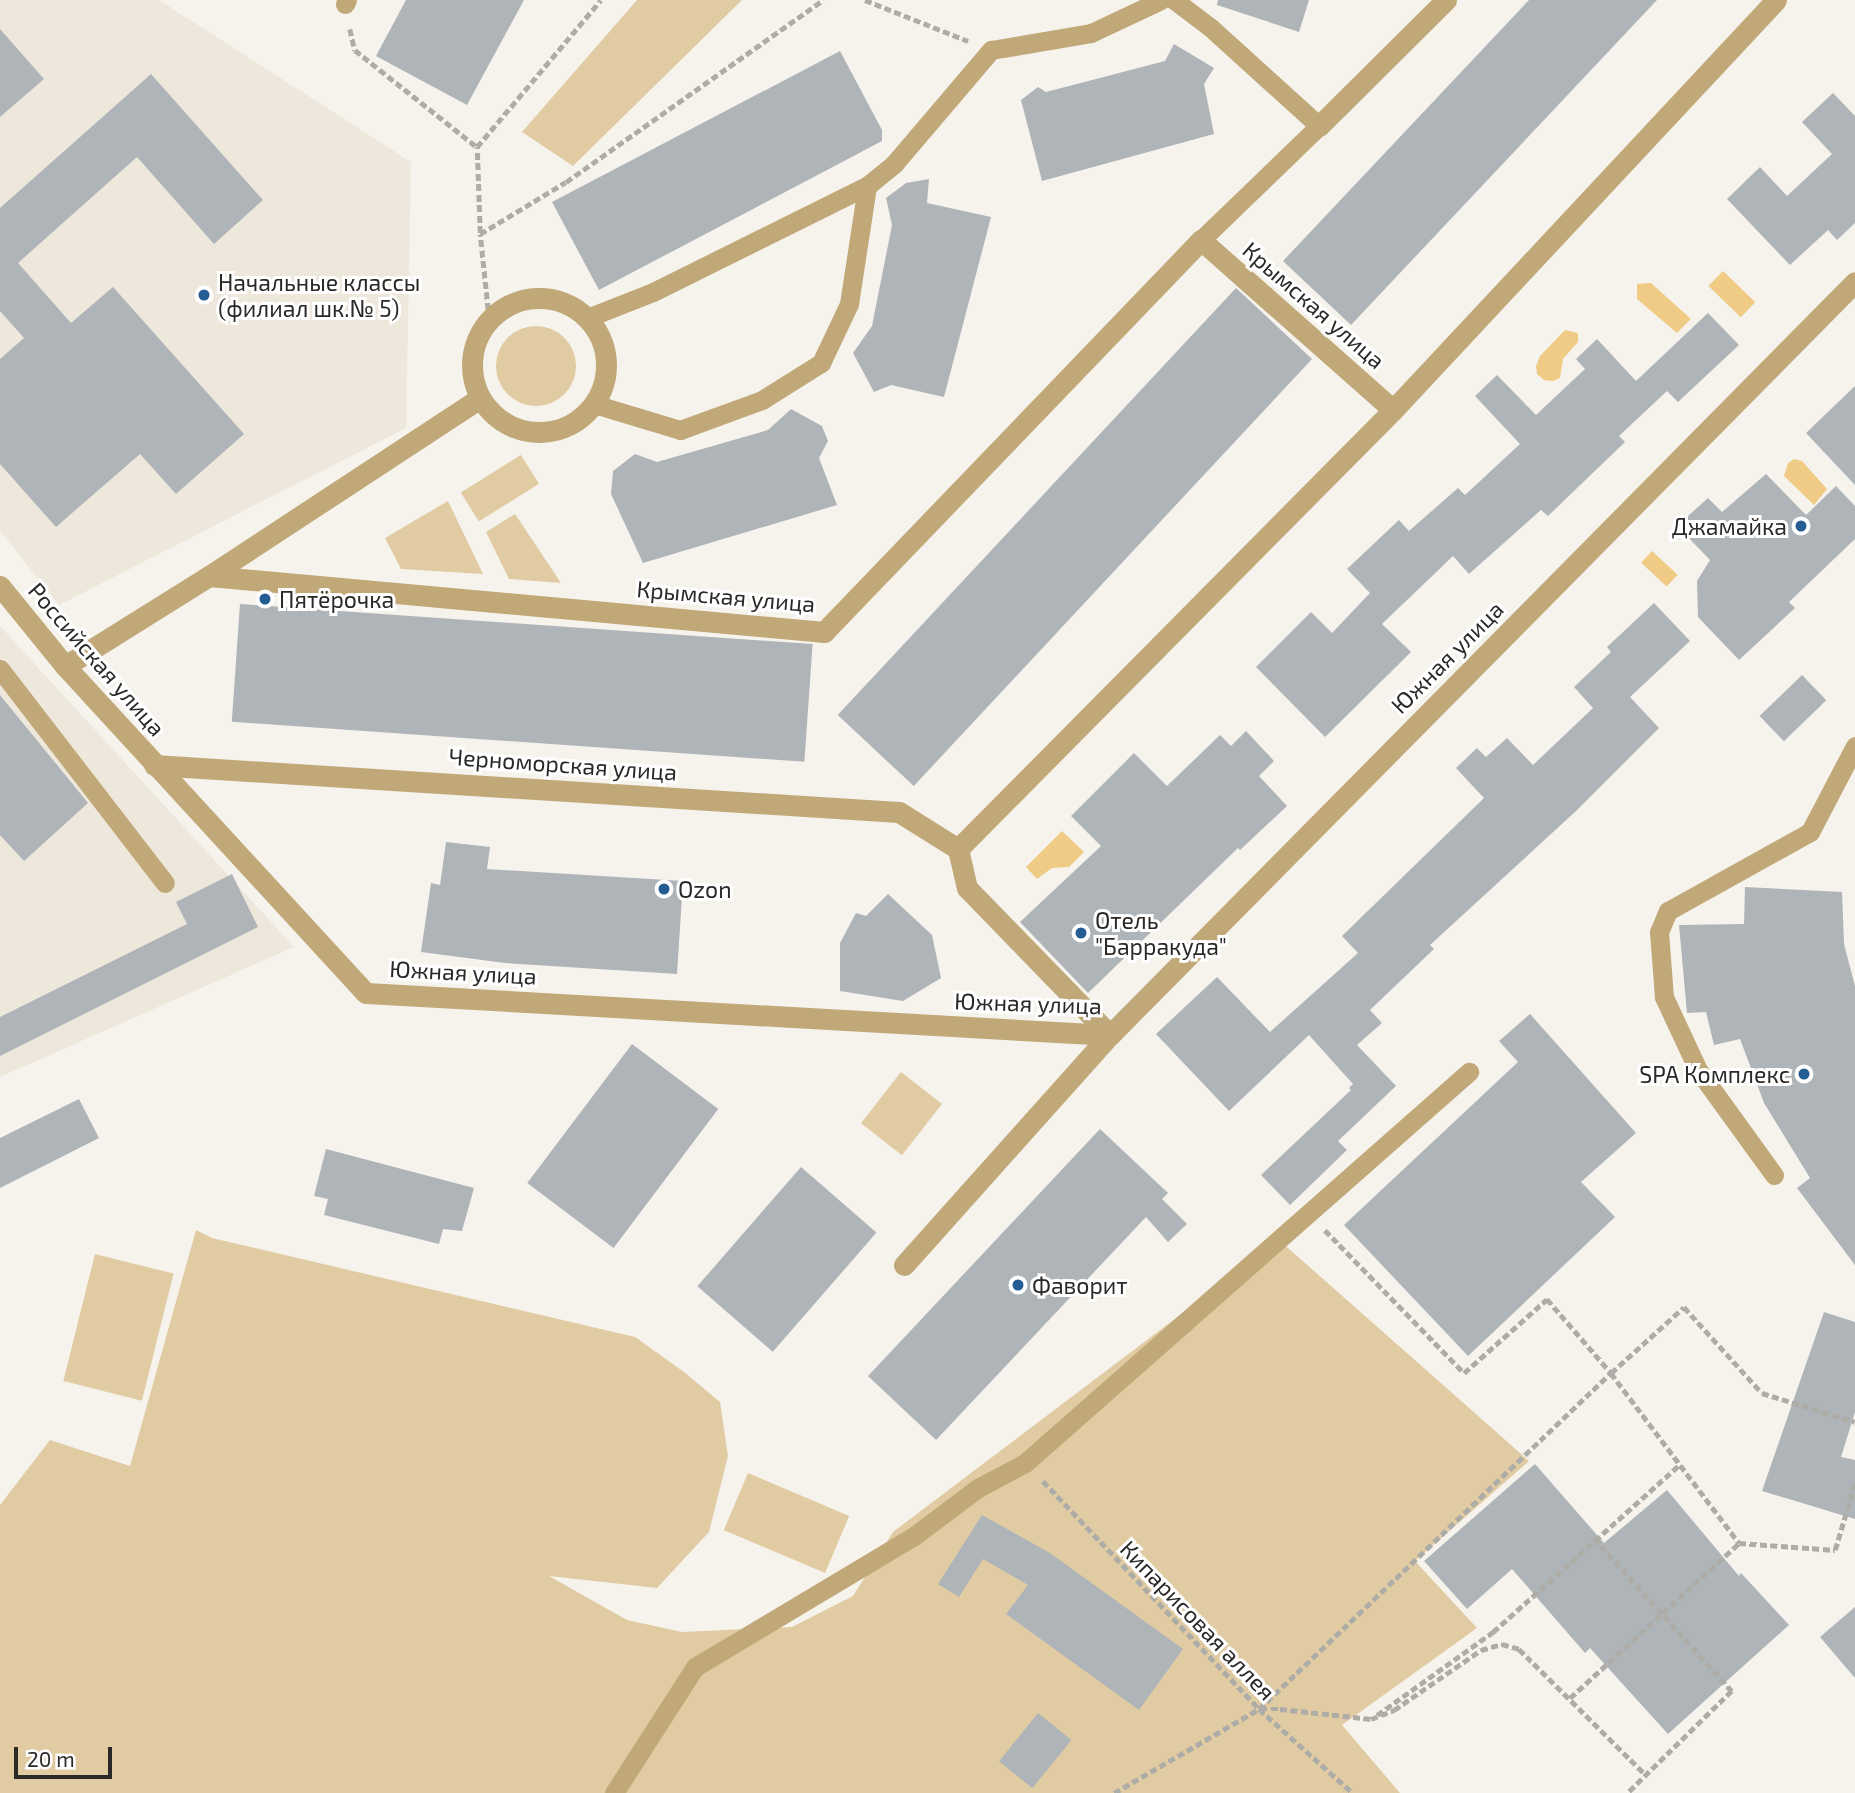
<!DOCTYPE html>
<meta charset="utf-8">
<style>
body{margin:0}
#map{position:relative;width:1855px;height:1793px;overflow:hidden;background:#f6f3ed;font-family:"Exo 2",sans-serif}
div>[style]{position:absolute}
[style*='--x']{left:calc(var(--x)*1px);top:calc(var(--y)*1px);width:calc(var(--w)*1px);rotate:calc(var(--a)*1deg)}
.built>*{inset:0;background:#eee7db}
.green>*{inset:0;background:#e1cba3;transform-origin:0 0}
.round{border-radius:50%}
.water>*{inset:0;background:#efcb85;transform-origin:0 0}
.building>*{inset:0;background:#afb4b9;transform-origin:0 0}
.path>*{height:4.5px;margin-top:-2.25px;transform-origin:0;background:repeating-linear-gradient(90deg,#aeaca7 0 7px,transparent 0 10.5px)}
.lane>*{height:19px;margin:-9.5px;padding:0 9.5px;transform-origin:9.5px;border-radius:9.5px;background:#c1a878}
.street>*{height:21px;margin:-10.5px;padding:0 10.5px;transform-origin:10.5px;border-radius:10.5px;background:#c1a878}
.street>.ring{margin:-10.5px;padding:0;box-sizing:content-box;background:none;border:21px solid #c1a878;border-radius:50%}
.dots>*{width:19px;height:19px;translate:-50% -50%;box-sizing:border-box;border:4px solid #fff;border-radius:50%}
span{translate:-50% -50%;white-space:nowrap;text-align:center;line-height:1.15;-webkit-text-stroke:6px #fff;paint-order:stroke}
.poi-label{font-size:23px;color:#2a2927}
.left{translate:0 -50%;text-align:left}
.right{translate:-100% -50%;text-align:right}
.street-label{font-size:23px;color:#2a2927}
.scale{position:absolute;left:14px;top:1747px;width:98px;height:32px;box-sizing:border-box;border:4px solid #2a2927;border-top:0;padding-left:9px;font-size:21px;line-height:24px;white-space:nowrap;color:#2a2927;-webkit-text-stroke:5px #fff;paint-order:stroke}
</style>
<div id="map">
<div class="built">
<div style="clip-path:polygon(0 0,159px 0,411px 162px,406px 428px,59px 605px,0 531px)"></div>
<div style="clip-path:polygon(0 626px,294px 947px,0 1077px)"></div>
</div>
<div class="green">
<div style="clip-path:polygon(637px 0,742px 0,573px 166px,522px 132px)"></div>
<div class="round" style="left:496px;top:326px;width:80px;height:80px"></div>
<div style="left:521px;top:455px;width:34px;height:71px;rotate:58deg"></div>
<div style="clip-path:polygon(448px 501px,483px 574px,401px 569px,385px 538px)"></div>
<div style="clip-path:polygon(515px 514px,561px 583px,509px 579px,486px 532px)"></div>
<div style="left:901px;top:1072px;width:52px;height:65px;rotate:38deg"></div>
<div style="clip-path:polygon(196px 1230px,212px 1238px,635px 1337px,684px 1372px,720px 1402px,728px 1456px,709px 1532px,657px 1588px,549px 1576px,627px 1620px,682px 1632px,792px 1627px,853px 1596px,893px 1532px,1279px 1240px,1529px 1461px,1415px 1561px,1477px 1628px,1342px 1725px,1400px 1793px,0 1793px,0 1505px,50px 1440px,130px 1466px)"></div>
<div style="left:95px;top:1254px;width:81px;height:131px;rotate:14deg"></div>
<div style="left:748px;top:1473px;width:110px;height:62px;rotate:23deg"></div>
</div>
<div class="water">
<div style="left:1723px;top:271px;width:45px;height:21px;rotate:44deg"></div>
<div style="clip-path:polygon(1651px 283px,1691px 319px,1677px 333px,1637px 299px,1637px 284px)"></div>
<div style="clip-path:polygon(1565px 330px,1578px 333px,1578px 342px,1563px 359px,1560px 378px,1553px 381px,1544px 380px,1537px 374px,1536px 366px,1540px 356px)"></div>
<div style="clip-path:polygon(1794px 459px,1802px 461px,1827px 489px,1814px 505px,1784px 476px,1788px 463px)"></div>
<div style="left:1652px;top:551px;width:35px;height:16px;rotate:43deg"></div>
<div style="clip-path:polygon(1062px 831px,1084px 852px,1069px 867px,1052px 868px,1037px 879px,1026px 867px)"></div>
</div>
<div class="building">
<div style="clip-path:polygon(406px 0,524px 0,467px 105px,376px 56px)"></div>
<div style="clip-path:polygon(1218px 0,1309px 0,1299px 32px,1217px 5px)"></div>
<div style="clip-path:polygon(1529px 0,1657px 0,1351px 325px,1283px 261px)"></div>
<div style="clip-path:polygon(0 29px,44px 79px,0 117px)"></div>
<div style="clip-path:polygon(1174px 44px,1214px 68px,1204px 84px,1214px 134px,1042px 181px,1021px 100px,1038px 87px,1046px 92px,1165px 61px)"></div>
<div style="clip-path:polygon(840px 51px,882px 130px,882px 141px,599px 290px,552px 202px)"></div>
<div style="clip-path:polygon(151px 74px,263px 200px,214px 244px,137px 157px,18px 263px,71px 323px,113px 287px,244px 434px,176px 494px,140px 454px,56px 527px,0 464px,0 359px,24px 338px,0 311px,0 208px)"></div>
<div style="clip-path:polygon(1833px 93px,1855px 116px,1855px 223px,1837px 240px,1828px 230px,1790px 265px,1727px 199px,1760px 167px,1787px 196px,1832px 154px,1802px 122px)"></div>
<div style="clip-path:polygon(929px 179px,927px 203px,991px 217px,944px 397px,891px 385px,874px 392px,853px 353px,872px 326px,892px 225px,886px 198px,906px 183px)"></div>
<div style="left:1236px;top:288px;width:104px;height:584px;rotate:43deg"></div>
<div style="clip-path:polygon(1708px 313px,1739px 345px,1678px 402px,1667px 391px,1619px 436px,1625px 442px,1548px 516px,1541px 510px,1469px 574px,1453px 556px,1382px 624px,1411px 652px,1325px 737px,1256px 667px,1311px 612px,1332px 633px,1370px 593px,1347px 569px,1399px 520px,1409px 531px,1458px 488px,1465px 495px,1520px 444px,1475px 396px,1497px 375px,1536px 415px,1585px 369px,1576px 359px,1597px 339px,1636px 381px)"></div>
<div style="clip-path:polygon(1855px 386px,1855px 485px,1806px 433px)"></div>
<div style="clip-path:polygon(791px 409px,822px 426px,828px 441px,819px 458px,837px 505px,643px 563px,611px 494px,613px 471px,635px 454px,657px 462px,768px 430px)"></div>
<div style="clip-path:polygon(1766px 474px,1806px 515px,1836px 486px,1855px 506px,1855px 539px,1789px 602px,1795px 608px,1739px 660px,1698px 617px,1697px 581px,1710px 560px,1677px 526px,1708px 498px,1722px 512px)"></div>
<div style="clip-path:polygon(1654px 603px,1690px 641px,1630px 697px,1659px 728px,1576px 811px,1430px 945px,1434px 949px,1370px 1010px,1382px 1023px,1357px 1045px,1396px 1086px,1338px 1141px,1347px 1150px,1290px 1205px,1261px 1175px,1351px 1090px,1349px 1088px,1353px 1084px,1309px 1035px,1229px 1111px,1156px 1034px,1217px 977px,1270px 1032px,1358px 953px,1342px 936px,1484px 798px,1456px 768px,1477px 748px,1486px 757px,1507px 738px,1533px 765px,1593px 708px,1574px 687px,1611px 652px,1607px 647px)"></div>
<div style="left:240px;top:604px;width:574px;height:118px;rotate:4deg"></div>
<div style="left:1802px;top:675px;width:35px;height:59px;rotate:46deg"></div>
<div style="clip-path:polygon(0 695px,88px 803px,24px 861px,0 835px)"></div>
<div style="clip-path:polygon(1246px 731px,1274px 761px,1259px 776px,1287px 806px,1240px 850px,1238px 848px,1088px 993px,1020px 922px,1101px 846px,1071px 816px,1134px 753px,1167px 786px,1220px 735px,1231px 746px)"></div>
<div style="clip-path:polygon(446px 842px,490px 847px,487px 869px,683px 881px,677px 974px,505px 963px,421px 952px,431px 883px,440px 885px)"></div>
<div style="clip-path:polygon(232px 874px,258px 927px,0 1056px,0 1017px,187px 924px,176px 902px)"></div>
<div style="clip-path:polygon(1745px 887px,1842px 892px,1844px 944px,1855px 986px,1855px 1265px,1797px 1188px,1810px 1178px,1764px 1103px,1740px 1039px,1714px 1045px,1706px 1012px,1687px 1013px,1679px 925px,1744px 924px)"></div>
<div style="clip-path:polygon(888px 894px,932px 935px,941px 978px,903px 1001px,840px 991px,840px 943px,856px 913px,866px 916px)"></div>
<div style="clip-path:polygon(1530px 1014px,1636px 1133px,1581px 1182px,1615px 1217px,1468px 1356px,1344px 1225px,1518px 1062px,1499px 1041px)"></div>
<div style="left:632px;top:1044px;width:108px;height:174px;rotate:37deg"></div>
<div style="clip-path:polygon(79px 1099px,99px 1138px,0 1188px,0 1138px)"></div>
<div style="clip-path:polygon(1100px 1129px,1168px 1193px,1162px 1199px,1187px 1224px,1168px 1242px,1146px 1217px,936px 1440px,868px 1376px)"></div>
<div style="clip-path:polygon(326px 1149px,474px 1188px,462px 1231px,443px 1229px,439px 1244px,324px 1215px,328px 1199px,314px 1196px)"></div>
<div style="left:801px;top:1167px;width:100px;height:158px;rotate:41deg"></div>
<div style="clip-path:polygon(1824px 1312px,1855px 1322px,1855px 1412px,1841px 1457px,1855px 1460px,1855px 1519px,1762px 1491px)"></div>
<div style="clip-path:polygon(1535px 1464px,1604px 1543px,1667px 1490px,1739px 1576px,1741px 1573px,1789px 1625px,1668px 1734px,1590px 1648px,1585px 1653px,1512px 1569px,1467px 1609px,1424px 1561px)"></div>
<div style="clip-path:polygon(982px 1515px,1050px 1553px,1183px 1649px,1139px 1710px,1006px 1614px,1028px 1585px,983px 1559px,959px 1597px,938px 1584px)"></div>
<div style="clip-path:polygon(1855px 1607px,1855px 1678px,1820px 1637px)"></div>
<div style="left:1038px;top:1713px;width:43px;height:62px;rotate:39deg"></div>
</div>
<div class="path">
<div style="--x:865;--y:0;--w:111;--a:21.7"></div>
<div style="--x:350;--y:29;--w:22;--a:77"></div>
<div style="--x:355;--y:50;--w:156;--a:38.5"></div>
<div style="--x:480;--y:233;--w:86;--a:-92"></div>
<div style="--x:477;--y:147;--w:192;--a:-49.9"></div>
<div style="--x:489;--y:320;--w:86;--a:-96"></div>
<div style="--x:480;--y:234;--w:100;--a:-31.2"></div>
<div style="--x:566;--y:182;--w:315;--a:-35.3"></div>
<div style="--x:1325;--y:1230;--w:199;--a:45.8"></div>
<div style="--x:1464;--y:1373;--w:111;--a:-41.7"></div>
<div style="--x:1547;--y:1299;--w:98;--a:49.1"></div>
<div style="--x:1611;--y:1373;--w:98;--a:-42.1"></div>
<div style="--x:1684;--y:1307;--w:116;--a:47.8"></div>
<div style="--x:1762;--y:1393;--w:97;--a:17.3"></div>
<div style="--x:1043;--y:1481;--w:314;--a:46.5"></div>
<div style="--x:1259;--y:1709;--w:126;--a:41.8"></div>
<div style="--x:1594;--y:1538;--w:206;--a:48"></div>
<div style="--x:1732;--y:1691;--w:146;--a:135.6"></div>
<div style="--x:1570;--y:1698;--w:229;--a:-42.5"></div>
<div style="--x:1260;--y:1709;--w:20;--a:0"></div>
<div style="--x:1280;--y:1709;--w:92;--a:6.3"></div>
<div style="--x:1371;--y:1719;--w:25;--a:-21"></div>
<div style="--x:1394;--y:1710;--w:106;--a:-34.6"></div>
<div style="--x:1481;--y:1650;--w:22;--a:-16"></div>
<div style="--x:1502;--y:1644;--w:18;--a:16"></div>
<div style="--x:1519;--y:1649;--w:179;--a:44.8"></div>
<div style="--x:1377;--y:1715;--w:143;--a:-35.6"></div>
<div style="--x:1493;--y:1632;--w:251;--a:-41.9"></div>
<div style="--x:1114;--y:1793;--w:168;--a:-30.1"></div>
<div style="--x:1259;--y:1709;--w:487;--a:-43.7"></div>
<div style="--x:1611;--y:1373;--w:213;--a:53"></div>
<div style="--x:1739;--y:1543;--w:96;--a:4.2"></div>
<div style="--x:1835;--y:1550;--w:70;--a:-73.4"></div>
</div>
<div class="lane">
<div style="--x:1174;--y:0;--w:46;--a:37.1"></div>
<div style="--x:1211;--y:28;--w:146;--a:42.2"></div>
<div style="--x:1319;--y:126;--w:164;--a:136"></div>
<div style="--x:345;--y:4;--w:4;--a:-63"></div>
<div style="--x:587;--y:318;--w:71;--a:-21.5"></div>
<div style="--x:653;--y:292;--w:239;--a:-26.4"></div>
<div style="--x:867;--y:186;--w:35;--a:-39"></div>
<div style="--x:894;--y:164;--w:150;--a:-49.6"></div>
<div style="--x:991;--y:50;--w:101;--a:-9.6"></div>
<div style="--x:1091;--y:33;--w:77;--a:-25.2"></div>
<div style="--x:594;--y:404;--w:90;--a:16.8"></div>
<div style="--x:680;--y:430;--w:87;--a:-20.1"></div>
<div style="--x:762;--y:400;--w:70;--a:-32.1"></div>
<div style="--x:821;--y:363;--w:65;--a:-64.6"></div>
<div style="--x:849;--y:304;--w:119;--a:-81.3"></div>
<div style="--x:0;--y:669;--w:270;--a:52.4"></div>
<div style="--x:1774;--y:1175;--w:130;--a:-125.9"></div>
<div style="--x:1698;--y:1070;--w:81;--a:-115"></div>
<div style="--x:1664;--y:997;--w:65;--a:-94.4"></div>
<div style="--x:1659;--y:932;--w:23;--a:-67"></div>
<div style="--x:1668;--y:911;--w:162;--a:-29.1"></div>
<div style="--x:1810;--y:832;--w:97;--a:-62.4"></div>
<div style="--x:614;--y:1793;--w:150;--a:-57.3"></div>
<div style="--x:695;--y:1667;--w:255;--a:-30.9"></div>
<div style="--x:914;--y:1536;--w:80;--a:-36.9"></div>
<div style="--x:978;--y:1488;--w:53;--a:-28"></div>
<div style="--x:1025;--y:1463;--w:592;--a:-41.37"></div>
</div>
<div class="street">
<div style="--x:1319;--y:126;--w:179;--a:-44.8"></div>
<div class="ring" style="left:472px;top:298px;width:113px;height:113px"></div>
<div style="--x:209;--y:576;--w:324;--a:-33.3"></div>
<div style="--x:0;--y:586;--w:103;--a:50.9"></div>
<div style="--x:65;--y:666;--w:444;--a:47.4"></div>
<div style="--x:366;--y:993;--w:745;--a:3.23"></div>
<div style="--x:1110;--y:1035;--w:1059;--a:-45.31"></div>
<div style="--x:65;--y:666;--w:170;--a:-32"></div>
<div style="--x:209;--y:576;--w:618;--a:5.2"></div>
<div style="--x:824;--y:632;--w:544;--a:-46.12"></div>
<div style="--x:1201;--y:240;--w:256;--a:41.5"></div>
<div style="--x:154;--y:765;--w:746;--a:3.61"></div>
<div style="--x:899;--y:812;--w:70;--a:32.1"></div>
<div style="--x:904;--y:1265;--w:309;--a:-48.2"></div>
<div style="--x:1110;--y:1035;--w:205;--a:-134.2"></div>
<div style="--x:967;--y:888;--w:40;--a:-103"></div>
<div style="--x:958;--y:849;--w:618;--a:-45.26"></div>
<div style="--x:1393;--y:410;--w:561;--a:-46.95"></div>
</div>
<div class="dots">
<div style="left:204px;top:295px;background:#245c94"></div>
<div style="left:1801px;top:526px;background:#245c94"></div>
<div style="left:265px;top:599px;background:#245c94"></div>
<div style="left:664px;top:889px;background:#245c94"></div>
<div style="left:1081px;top:933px;background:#245c94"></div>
<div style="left:1804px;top:1074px;background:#245c94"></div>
<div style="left:1018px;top:1285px;background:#245c94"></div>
</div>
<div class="poi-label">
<span class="left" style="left:218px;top:295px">Начальные классы<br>(филиал шк.№ 5)</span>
<span class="right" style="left:1787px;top:526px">Джамайка</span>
<span class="left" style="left:279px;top:599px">Пятёрочка</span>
<span class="left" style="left:678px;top:889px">Ozon</span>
<span class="left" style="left:1095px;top:933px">Отель<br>"Барракуда"</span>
<span class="right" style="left:1790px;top:1074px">SPA Комплекс</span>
<span class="left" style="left:1032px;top:1285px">Фаворит</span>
</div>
<div class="street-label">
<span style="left:1314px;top:305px;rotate:41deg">Крымская улица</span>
<span style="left:726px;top:596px;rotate:5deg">Крымская улица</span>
<span style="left:1447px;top:657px;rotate:-45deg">Южная улица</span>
<span style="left:97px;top:659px;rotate:49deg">Российская улица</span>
<span style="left:563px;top:764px;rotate:4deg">Черноморская улица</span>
<span style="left:463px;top:972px;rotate:3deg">Южная улица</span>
<span style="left:1028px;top:1003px;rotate:2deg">Южная улица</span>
<span style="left:1198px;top:1620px;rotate:46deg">Кипарисовая аллея</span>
</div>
<div class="scale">20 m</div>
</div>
